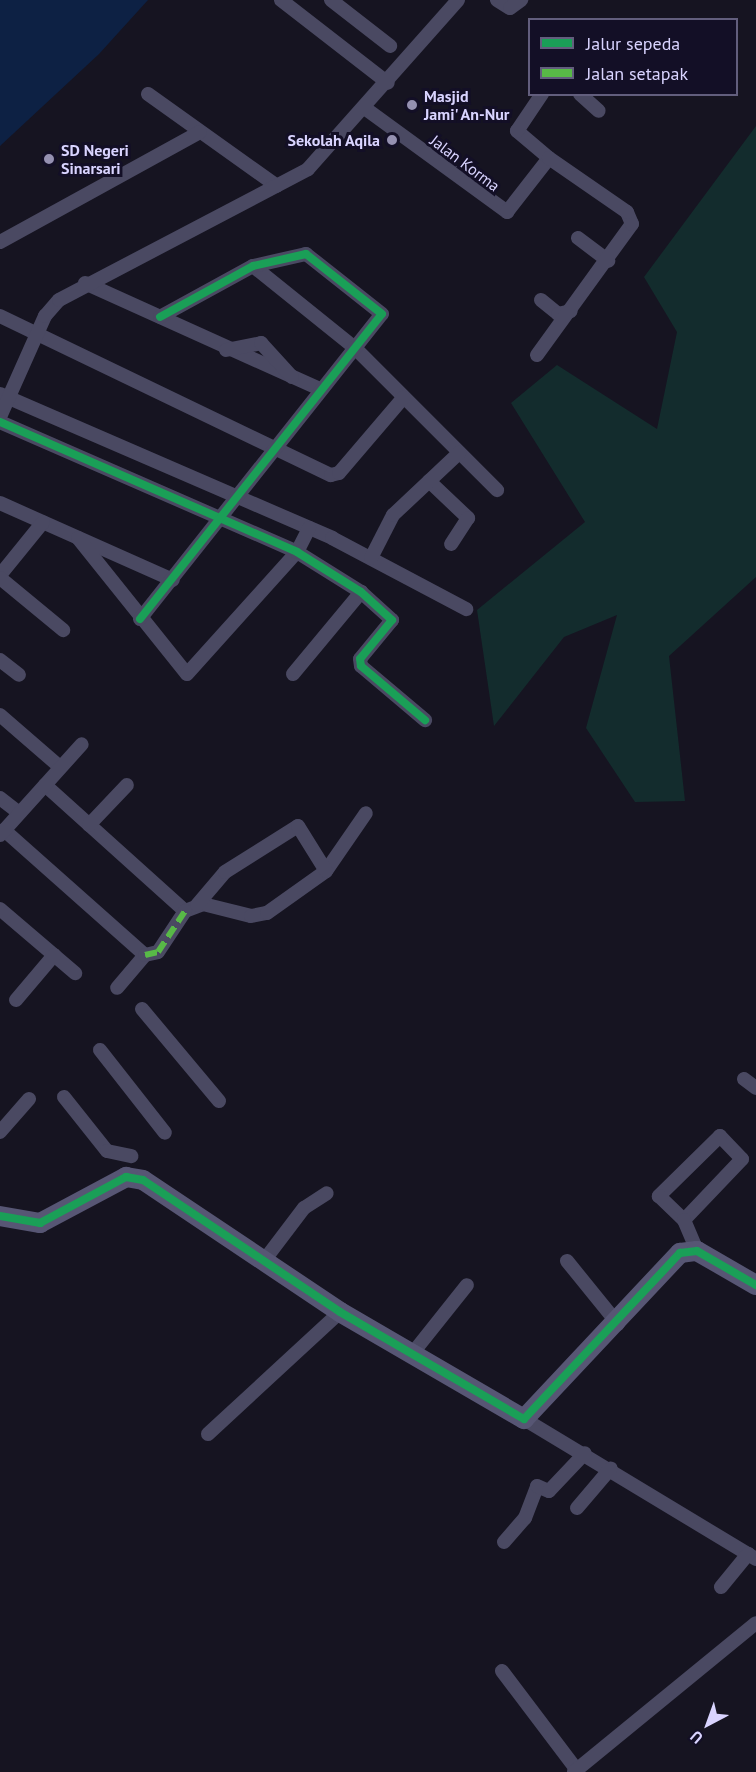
<!DOCTYPE html>
<style>
body{margin:0}
#map{position:relative;width:756px;height:1772px;overflow:hidden;background:#161421;font-family:"PT Sans",sans-serif}
div>[style]{position:absolute}
[style*='--x']{left:calc(var(--x)*1px);top:calc(var(--y)*1px);width:calc(var(--w)*1px);rotate:calc(var(--a)*1deg)}
.green>*{inset:0;background:#132c2d}
.water>*{inset:0;background:#0d2144}
.street>*{height:14px;margin:-7px;padding:0 7px;transform-origin:7px;border-radius:7px;background:#4a4962}
.secondary>*{height:20px;margin:-10px;padding:0 10px;transform-origin:10px;border-radius:10px;background:#575674}
.quiet>*{height:6px;margin-top:-3px;transform-origin:0;background:repeating-linear-gradient(90deg,#58b947 0 12px,transparent 0 18px)}
.cycleway>*{height:8px;margin:-4px;padding:0 4px;transform-origin:4px;border-radius:4px;background:#1a9f57}
.dots>*{width:16px;height:16px;translate:-50% -50%;box-sizing:border-box;border:3px solid #130f26;border-radius:50%}
span{translate:-50% -50%;white-space:nowrap;text-align:center;line-height:1.15;-webkit-text-stroke:6px #130f26;paint-order:stroke}
.poi-label{font-size:16px;color:#d9d4ff;font-weight:700}
.left{translate:0 -50%;text-align:left}
.right{translate:-100% -50%;text-align:right}
.street-label{font-size:16px;color:#d9d4ff}
.legend{position:absolute;left:528px;top:18px;width:210px;height:78px;box-sizing:border-box;background:#130f26;border:2px solid #625e7d;margin:0;padding:8px 10px;list-style:none;font-size:18px;color:#d9d4ff}
.legend li{display:flex;align-items:center;gap:12px;height:30px}
.legend b{width:30px;border:2px solid #625e7d}
.north{position:absolute;left:678px;top:1694px;width:60px;height:60px;-webkit-text-stroke:4px #130f26;paint-order:stroke;rotate:221deg;font-size:16px;font-weight:700;line-height:24px;text-align:center;color:#d9d4ff}
.north::after{content:'';display:block;margin:auto;width:21px;height:27px;background:#d9d4ff;clip-path:polygon(50% 0,100% 100%,50% 72%,0 100%)}
</style>
<div id="map">
<div class="green">
<div style="clip-path:polygon(756px 126px,756px 577px,669px 656px,685px 801px,635px 802px,586px 728px,617px 615px,564px 637px,494px 726px,477px 610px,585px 522px,511px 403px,557px 365px,657px 429px,677px 332px,644px 277px)"></div>
</div>
<div class="water">
<div style="clip-path:polygon(0 0,148px 0,99px 54px,0 146px)"></div>
</div>
<div class="street">
<div style="--x:281;--y:0;--w:135;--a:37.8"></div>
<div style="--x:331;--y:0;--w:75;--a:37.9"></div>
<div style="--x:497;--y:0;--w:15;--a:32"></div>
<div style="--x:510;--y:8;--w:14;--a:-36"></div>
<div style="--x:148;--y:94;--w:158;--a:35.5"></div>
<div style="--x:580;--y:94;--w:25;--a:42"></div>
<div style="--x:366;--y:109;--w:175;--a:36.1"></div>
<div style="--x:507;--y:212;--w:68;--a:-52.1"></div>
<div style="--x:549;--y:158;--w:42;--a:-139.8"></div>
<div style="--x:517;--y:131;--w:45;--a:-56"></div>
<div style="--x:578;--y:238;--w:38;--a:37"></div>
<div style="--x:0;--y:242;--w:228;--a:-28.8"></div>
<div style="--x:253;--y:266;--w:131;--a:38.8"></div>
<div style="--x:355;--y:348;--w:201;--a:45"></div>
<div style="--x:85;--y:283;--w:258;--a:24.3"></div>
<div style="--x:541;--y:300;--w:22;--a:39"></div>
<div style="--x:558;--y:314;--w:13;--a:-13"></div>
<div style="--x:0;--y:316;--w:367;--a:25.7"></div>
<div style="--x:331;--y:475;--w:8;--a:-14"></div>
<div style="--x:339;--y:473;--w:99;--a:-49.5"></div>
<div style="--x:226;--y:350;--w:36;--a:-11"></div>
<div style="--x:261;--y:343;--w:46;--a:47.6"></div>
<div style="--x:537;--y:355;--w:162;--a:-54.1"></div>
<div style="--x:632;--y:224;--w:13;--a:-113"></div>
<div style="--x:627;--y:212;--w:95;--a:-145.3"></div>
<div style="--x:0;--y:394;--w:362;--a:23.4"></div>
<div style="--x:332;--y:538;--w:152;--a:27.9"></div>
<div style="--x:0;--y:417;--w:111;--a:-66"></div>
<div style="--x:45;--y:316;--w:21;--a:-49"></div>
<div style="--x:59;--y:300;--w:281;--a:-27.7"></div>
<div style="--x:308;--y:169;--w:226;--a:-48.4"></div>
<div style="--x:0;--y:422;--w:324;--a:23.6"></div>
<div style="--x:297;--y:552;--w:75;--a:32"></div>
<div style="--x:361;--y:592;--w:42;--a:42.1"></div>
<div style="--x:392;--y:620;--w:50;--a:129.4"></div>
<div style="--x:360;--y:659;--w:7;--a:82"></div>
<div style="--x:361;--y:666;--w:84;--a:40.2"></div>
<div style="--x:429;--y:481;--w:54;--a:43.5"></div>
<div style="--x:468;--y:518;--w:31;--a:123"></div>
<div style="--x:0;--y:503;--w:189;--a:24"></div>
<div style="--x:78;--y:538;--w:174;--a:51.3"></div>
<div style="--x:187;--y:674;--w:164;--a:-48"></div>
<div style="--x:297;--y:552;--w:27;--a:-63"></div>
<div style="--x:371;--y:558;--w:48;--a:-62.9"></div>
<div style="--x:393;--y:515;--w:91;--a:-43.2"></div>
<div style="--x:0;--y:575;--w:68;--a:-50.9"></div>
<div style="--x:0;--y:578;--w:82;--a:39.5"></div>
<div style="--x:140;--y:619;--w:389;--a:-51.6"></div>
<div style="--x:382;--y:314;--w:97;--a:-141.7"></div>
<div style="--x:306;--y:254;--w:54;--a:167.2"></div>
<div style="--x:253;--y:266;--w:106;--a:151.3"></div>
<div style="--x:0;--y:660;--w:24;--a:38"></div>
<div style="--x:293;--y:674;--w:107;--a:-50.3"></div>
<div style="--x:0;--y:715;--w:79;--a:40.9"></div>
<div style="--x:45;--y:785;--w:188;--a:42"></div>
<div style="--x:185;--y:911;--w:19;--a:-21"></div>
<div style="--x:203;--y:904;--w:49;--a:14"></div>
<div style="--x:251;--y:916;--w:16;--a:-11"></div>
<div style="--x:267;--y:913;--w:72;--a:-35.4"></div>
<div style="--x:326;--y:871;--w:70;--a:-55.4"></div>
<div style="--x:0;--y:798;--w:24;--a:38"></div>
<div style="--x:89;--y:825;--w:55;--a:-46.5"></div>
<div style="--x:4;--y:830;--w:188;--a:41.6"></div>
<div style="--x:145;--y:955;--w:43;--a:130.3"></div>
<div style="--x:0;--y:835;--w:122;--a:-48"></div>
<div style="--x:197;--y:905;--w:43;--a:-49.7"></div>
<div style="--x:225;--y:872;--w:86;--a:-32.2"></div>
<div style="--x:298;--y:826;--w:53;--a:58.1"></div>
<div style="--x:0;--y:909;--w:99;--a:40.5"></div>
<div style="--x:145;--y:955;--w:13;--a:-13"></div>
<div style="--x:158;--y:952;--w:49;--a:-56.6"></div>
<div style="--x:16;--y:1000;--w:59;--a:-49.8"></div>
<div style="--x:142;--y:1009;--w:120;--a:50.1"></div>
<div style="--x:100;--y:1050;--w:105;--a:51.9"></div>
<div style="--x:744;--y:1079;--w:15;--a:37"></div>
<div style="--x:64;--y:1097;--w:69;--a:51.5"></div>
<div style="--x:107;--y:1151;--w:25;--a:12"></div>
<div style="--x:0;--y:1132;--w:44;--a:-48.7"></div>
<div style="--x:684;--y:1220;--w:84;--a:-46.4"></div>
<div style="--x:742;--y:1159;--w:32;--a:-134"></div>
<div style="--x:720;--y:1136;--w:86;--a:135.5"></div>
<div style="--x:659;--y:1196;--w:35;--a:44"></div>
<div style="--x:684;--y:1220;--w:34;--a:67"></div>
<div style="--x:567;--y:1261;--w:81;--a:51"></div>
<div style="--x:263;--y:1262;--w:68;--a:-52.8"></div>
<div style="--x:304;--y:1208;--w:27;--a:-33"></div>
<div style="--x:412;--y:1354;--w:88;--a:-51.4"></div>
<div style="--x:524;--y:1419;--w:271;--a:31.1"></div>
<div style="--x:208;--y:1434;--w:180;--a:-42.7"></div>
<div style="--x:577;--y:1508;--w:52;--a:-49.6"></div>
<div style="--x:504;--y:1542;--w:32;--a:-49"></div>
<div style="--x:525;--y:1518;--w:34;--a:-69"></div>
<div style="--x:537;--y:1486;--w:13;--a:23"></div>
<div style="--x:549;--y:1491;--w:52;--a:-46.5"></div>
<div style="--x:721;--y:1587;--w:43;--a:-50.7"></div>
<div style="--x:502;--y:1671;--w:124;--a:52.9"></div>
<div style="--x:574;--y:1772;--w:235;--a:-39.3"></div>
</div>
<div class="secondary">
<div style="--x:0;--y:1216;--w:41;--a:9.9"></div>
<div style="--x:40;--y:1223;--w:98;--a:-28.1"></div>
<div style="--x:126;--y:1177;--w:17;--a:10"></div>
<div style="--x:143;--y:1180;--w:237;--a:33.8"></div>
<div style="--x:340;--y:1312;--w:213;--a:30.2"></div>
<div style="--x:524;--y:1419;--w:228;--a:-46.8"></div>
<div style="--x:680;--y:1253;--w:17;--a:-7"></div>
<div style="--x:697;--y:1251;--w:68;--a:30"></div>
</div>
<div class="quiet">
<div style="--x:145;--y:955;--w:13;--a:-13"></div>
<div style="--x:158;--y:952;--w:49;--a:-56.6"></div>
</div>
<div class="cycleway">
<div style="--x:0;--y:422;--w:324;--a:23.6"></div>
<div style="--x:297;--y:552;--w:75;--a:32"></div>
<div style="--x:361;--y:592;--w:42;--a:42.1"></div>
<div style="--x:392;--y:620;--w:50;--a:129.4"></div>
<div style="--x:360;--y:659;--w:7;--a:82"></div>
<div style="--x:361;--y:666;--w:84;--a:40.2"></div>
<div style="--x:140;--y:619;--w:389;--a:-51.6"></div>
<div style="--x:382;--y:314;--w:97;--a:-141.7"></div>
<div style="--x:306;--y:254;--w:54;--a:167.2"></div>
<div style="--x:253;--y:266;--w:106;--a:151.3"></div>
<div style="--x:0;--y:1216;--w:41;--a:9.9"></div>
<div style="--x:40;--y:1223;--w:98;--a:-28.1"></div>
<div style="--x:126;--y:1177;--w:17;--a:10"></div>
<div style="--x:143;--y:1180;--w:237;--a:33.8"></div>
<div style="--x:340;--y:1312;--w:213;--a:30.2"></div>
<div style="--x:524;--y:1419;--w:228;--a:-46.8"></div>
<div style="--x:680;--y:1253;--w:17;--a:-7"></div>
<div style="--x:697;--y:1251;--w:68;--a:30"></div>
</div>
<div class="dots">
<div style="left:412px;top:105px;background:#9591b1"></div>
<div style="left:392px;top:140px;background:#9591b1"></div>
<div style="left:49px;top:159px;background:#9591b1"></div>
</div>
<div class="poi-label">
<span class="left" style="left:424px;top:105px">Masjid<br>Jami' An-Nur</span>
<span class="right" style="left:380px;top:140px">Sekolah Aqila</span>
<span class="left" style="left:61px;top:159px">SD Negeri<br>Sinarsari</span>
</div>
<div class="street-label">
<span style="left:465px;top:163px;rotate:37deg">Jalan Korma</span>
</div>
<ul class="legend">
<li><b style="height:8px;background:#1a9f57"></b>Jalur sepeda</li>
<li><b style="height:8px;background:#58b947"></b>Jalan setapak</li>
</ul>
<div class="north">U</div>
</div>
